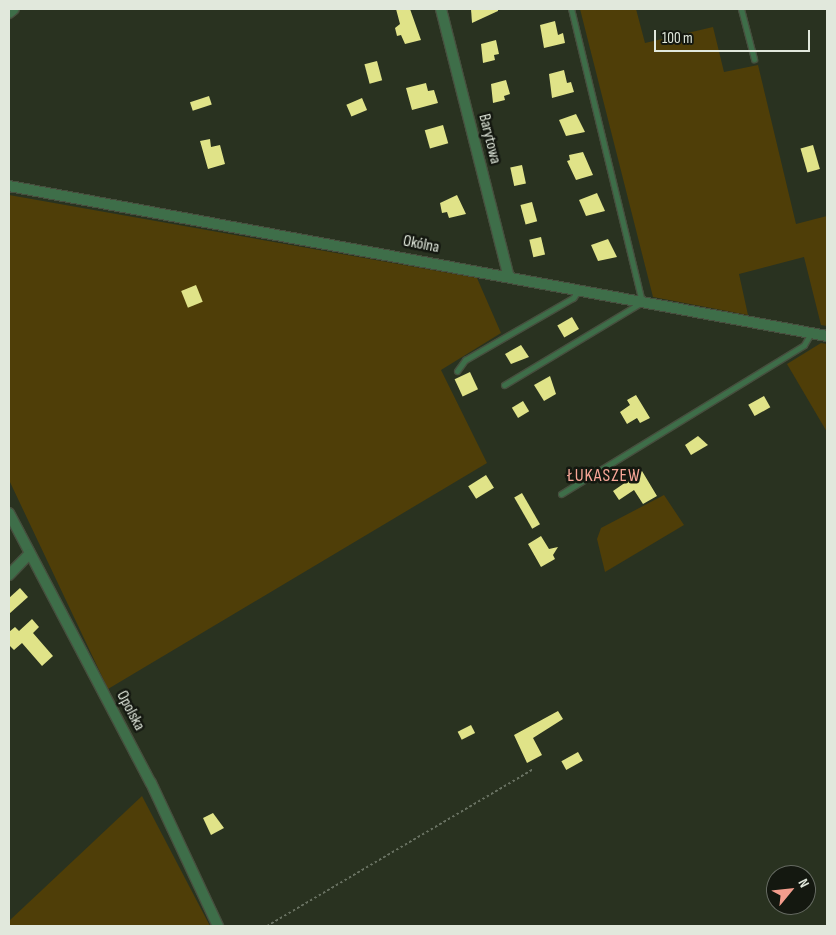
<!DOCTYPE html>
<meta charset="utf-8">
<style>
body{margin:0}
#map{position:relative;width:836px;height:935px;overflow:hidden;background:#293220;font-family:"Sofia Sans Condensed",sans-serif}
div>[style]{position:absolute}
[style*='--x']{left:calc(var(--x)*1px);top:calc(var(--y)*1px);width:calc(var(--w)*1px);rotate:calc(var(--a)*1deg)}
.green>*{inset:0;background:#4f3e08}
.building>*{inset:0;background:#e0e388;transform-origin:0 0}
.path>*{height:2px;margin-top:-1px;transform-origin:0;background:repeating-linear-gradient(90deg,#697262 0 2.5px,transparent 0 5px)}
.roads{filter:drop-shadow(1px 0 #464f3e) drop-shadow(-1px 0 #464f3e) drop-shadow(0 1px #464f3e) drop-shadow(0 -1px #464f3e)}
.lane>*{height:5px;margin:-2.5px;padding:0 2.5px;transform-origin:2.5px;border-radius:2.5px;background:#3e6e49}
.street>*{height:10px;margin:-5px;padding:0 5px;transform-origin:5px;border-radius:5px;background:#3e6e49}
span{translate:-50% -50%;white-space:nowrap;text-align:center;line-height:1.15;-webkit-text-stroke:5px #141810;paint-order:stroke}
.street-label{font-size:16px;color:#e1e8dc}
.neighbourhood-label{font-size:18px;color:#f9a798;letter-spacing:1px}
.frame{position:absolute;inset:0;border:10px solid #e1e8dc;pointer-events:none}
.north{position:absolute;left:766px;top:865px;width:50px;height:50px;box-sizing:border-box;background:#141810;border:1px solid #666b62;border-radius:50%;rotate:62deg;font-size:14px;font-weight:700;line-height:20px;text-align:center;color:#e1e8dc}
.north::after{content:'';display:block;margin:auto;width:18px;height:22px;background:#f49d8d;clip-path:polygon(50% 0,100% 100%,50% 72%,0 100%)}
.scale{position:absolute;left:654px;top:30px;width:156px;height:22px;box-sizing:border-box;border:2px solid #e1e8dc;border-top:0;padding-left:6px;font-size:15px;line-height:18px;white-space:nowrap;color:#e1e8dc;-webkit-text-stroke:4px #141810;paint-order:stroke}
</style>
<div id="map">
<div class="green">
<div style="clip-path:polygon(580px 9px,636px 9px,645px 43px,713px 27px,724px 72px,758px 65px,796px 224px,827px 216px,827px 326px,821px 325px,804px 257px,739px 274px,748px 315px,653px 297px)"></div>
<div style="clip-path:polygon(9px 195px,477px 278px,501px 333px,441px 370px,487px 463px,108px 689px,9px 480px)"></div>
<div style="clip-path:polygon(821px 343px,827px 344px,827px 432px,787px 364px)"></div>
<div style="clip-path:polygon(664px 495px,684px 525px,605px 572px,597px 539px,601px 528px)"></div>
<div style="clip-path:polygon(142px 796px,210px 926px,9px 926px,9px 921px)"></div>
</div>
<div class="building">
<div style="clip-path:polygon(396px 9px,410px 9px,421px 40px,405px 44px,401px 35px,397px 36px,395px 28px,400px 24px)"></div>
<div style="clip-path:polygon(471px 9px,498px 9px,498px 11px,472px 23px)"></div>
<div style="clip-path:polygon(555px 21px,558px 35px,563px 33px,565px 43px,544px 48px,540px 25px)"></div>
<div style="clip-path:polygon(496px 40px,499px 54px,494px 55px,495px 60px,483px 63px,481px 44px)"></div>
<div style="left:377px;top:61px;width:20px;height:13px;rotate:75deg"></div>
<div style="clip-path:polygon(564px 70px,567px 83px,571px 82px,574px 92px,552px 98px,549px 74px)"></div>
<div style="clip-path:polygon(506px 80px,510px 94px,504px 96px,505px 100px,493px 103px,491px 84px)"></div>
<div style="clip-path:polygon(426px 83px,428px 91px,434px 90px,438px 103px,412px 110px,406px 88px)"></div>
<div style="left:209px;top:96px;width:9px;height:20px;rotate:72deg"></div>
<div style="left:362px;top:98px;width:13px;height:17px;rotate:67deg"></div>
<div style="clip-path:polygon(576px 114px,585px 132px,566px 136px,559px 120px)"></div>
<div style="left:443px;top:125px;width:19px;height:19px;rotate:74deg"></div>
<div style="clip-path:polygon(210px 139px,211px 147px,220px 145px,225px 164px,208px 169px,200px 141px)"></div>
<div style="left:813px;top:145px;width:25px;height:13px;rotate:74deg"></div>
<div style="clip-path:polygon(583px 152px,593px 175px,576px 180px,567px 161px,570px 160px,569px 155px)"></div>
<div style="left:522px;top:165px;width:19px;height:12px;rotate:78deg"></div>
<div style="clip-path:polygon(597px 193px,605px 211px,586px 216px,579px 200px)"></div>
<div style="clip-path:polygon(457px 195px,466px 214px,449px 218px,447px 212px,442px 213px,440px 203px)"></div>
<div style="left:532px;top:202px;width:20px;height:12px;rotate:75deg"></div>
<div style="left:541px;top:237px;width:18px;height:12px;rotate:77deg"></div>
<div style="clip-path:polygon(608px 239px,617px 257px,598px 261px,591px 245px)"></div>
<div style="left:196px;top:285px;width:18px;height:16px;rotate:68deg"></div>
<div style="left:572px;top:317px;width:14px;height:17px;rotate:60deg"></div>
<div style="clip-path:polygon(521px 345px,529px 357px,511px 364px,505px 354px)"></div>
<div style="left:470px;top:372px;width:19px;height:17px;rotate:65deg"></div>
<div style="clip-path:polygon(550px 376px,556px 394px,544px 401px,534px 385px)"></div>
<div style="clip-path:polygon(636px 395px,650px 418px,640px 423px,637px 418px,627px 424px,620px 412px,630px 405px,627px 400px)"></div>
<div style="left:764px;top:396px;width:13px;height:18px;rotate:61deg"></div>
<div style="left:523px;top:401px;width:12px;height:13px;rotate:59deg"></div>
<div style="clip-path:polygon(698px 436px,708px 445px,691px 455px,685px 445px)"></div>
<div style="clip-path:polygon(642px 471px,657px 496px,643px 504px,634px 490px,619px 500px,613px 491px)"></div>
<div style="left:486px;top:475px;width:15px;height:21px;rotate:58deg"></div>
<div style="left:522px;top:493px;width:36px;height:9px;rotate:60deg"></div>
<div style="clip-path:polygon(541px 536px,549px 549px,558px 547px,553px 555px,555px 559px,541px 567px,528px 544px)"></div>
<div style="clip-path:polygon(20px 588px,28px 597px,9px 614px,9px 598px)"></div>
<div style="clip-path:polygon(32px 619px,39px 627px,33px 633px,53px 656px,42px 666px,22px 643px,14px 650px,9px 645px,9px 632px,15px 627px,19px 631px)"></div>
<div style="clip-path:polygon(558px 711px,563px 719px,533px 738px,542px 755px,527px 763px,514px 735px)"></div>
<div style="left:471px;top:725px;width:9px;height:15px;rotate:63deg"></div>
<div style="left:578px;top:752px;width:10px;height:19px;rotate:61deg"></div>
<div style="clip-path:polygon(213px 813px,224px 828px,211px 835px,203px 818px)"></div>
</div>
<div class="path">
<div style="--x:267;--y:926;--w:308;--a:-30.5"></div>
</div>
<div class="roads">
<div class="lane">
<div style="--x:741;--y:9;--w:52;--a:75.4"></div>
<div style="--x:457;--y:371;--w:14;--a:-54"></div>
<div style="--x:465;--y:360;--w:125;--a:-29.9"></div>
<div style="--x:573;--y:298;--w:10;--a:-53"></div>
<div style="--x:504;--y:385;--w:161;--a:-31"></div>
<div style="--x:642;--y:302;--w:301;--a:-103.6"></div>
<div style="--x:561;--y:494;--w:285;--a:-31.5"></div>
<div style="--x:804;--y:345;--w:14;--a:-60"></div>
</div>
<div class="street">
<div style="--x:441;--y:9;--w:276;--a:75.8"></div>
<div style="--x:9;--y:13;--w:6;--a:-39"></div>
<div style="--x:9;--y:186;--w:832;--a:10.39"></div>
<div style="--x:9;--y:513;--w:305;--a:62.3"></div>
<div style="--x:151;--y:783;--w:158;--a:64.9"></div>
<div style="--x:9;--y:575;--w:29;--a:-46"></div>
</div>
</div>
<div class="street-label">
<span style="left:489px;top:139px;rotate:76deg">Barytowa</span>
<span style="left:421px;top:245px;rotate:11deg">Okólna</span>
<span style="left:130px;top:711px;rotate:62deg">Opolska</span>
</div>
<div class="neighbourhood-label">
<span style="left:604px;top:476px">ŁUKASZEW</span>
</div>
<div class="frame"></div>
<div class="north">N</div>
<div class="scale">100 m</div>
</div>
